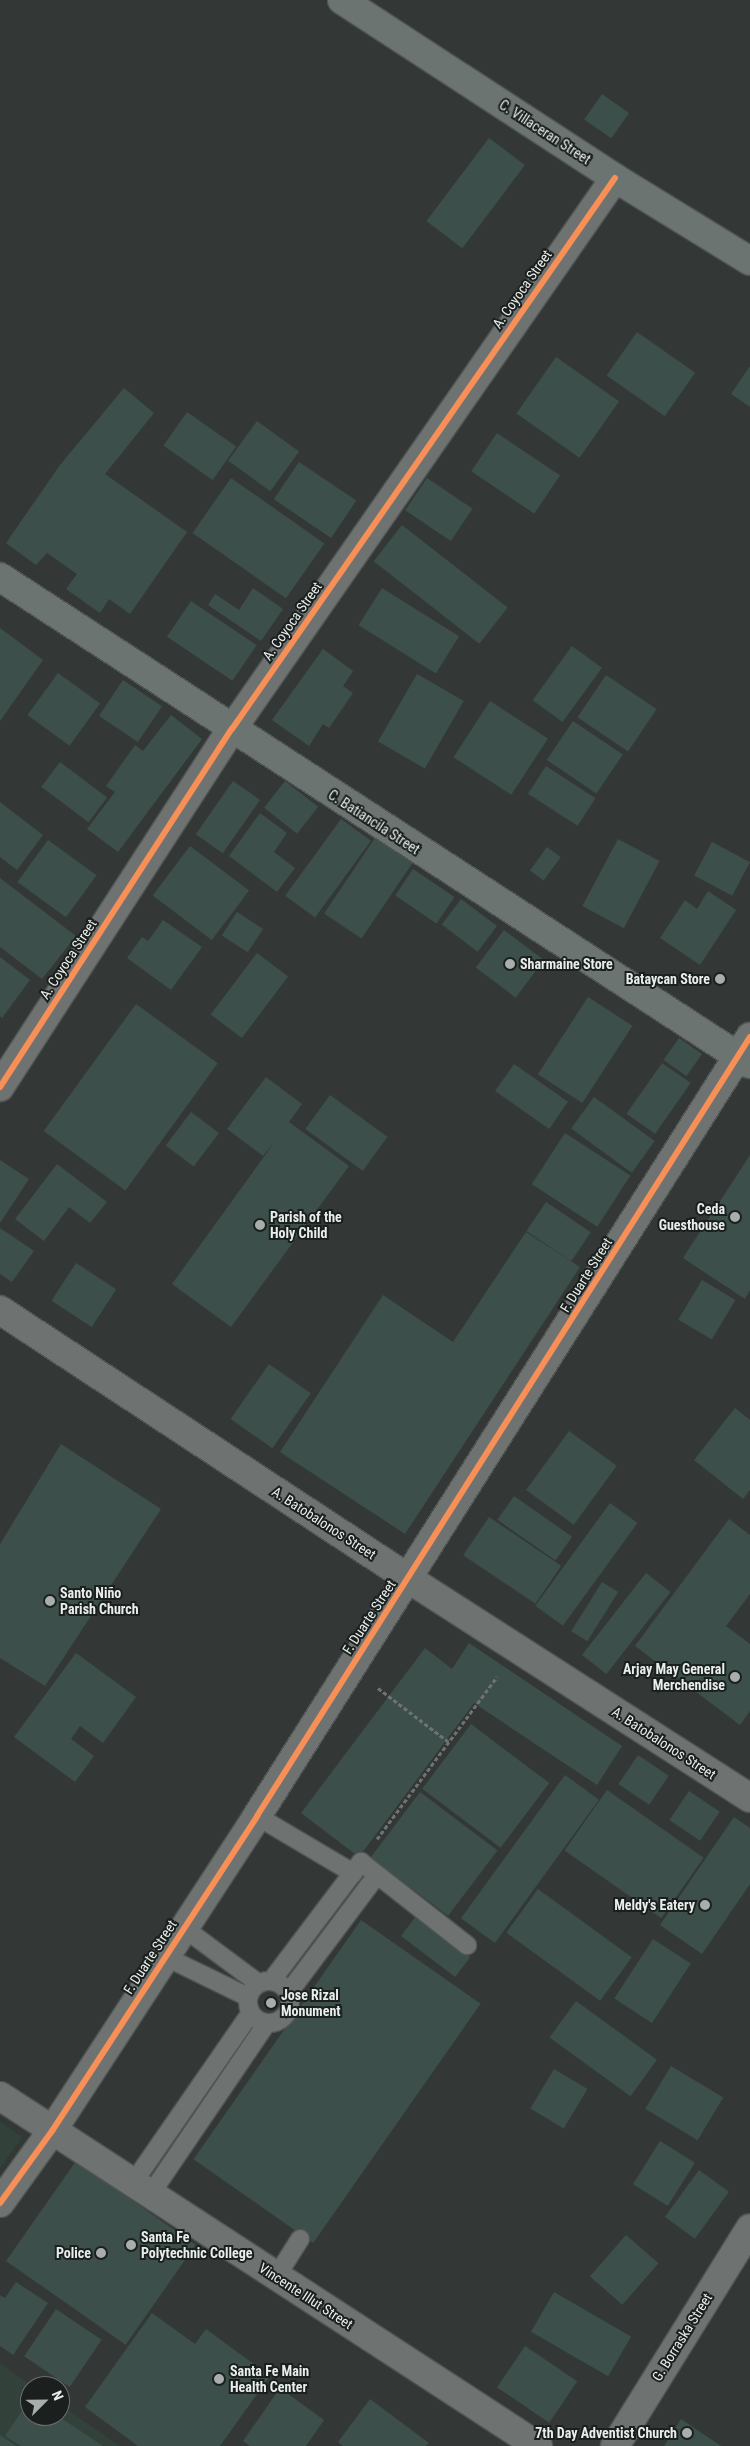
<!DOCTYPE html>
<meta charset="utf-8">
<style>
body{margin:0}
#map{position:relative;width:750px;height:2446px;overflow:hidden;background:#333836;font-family:"Roboto Condensed",sans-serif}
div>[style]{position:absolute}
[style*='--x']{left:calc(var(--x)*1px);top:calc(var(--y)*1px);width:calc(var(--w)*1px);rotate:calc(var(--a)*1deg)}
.built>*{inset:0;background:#32423b}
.building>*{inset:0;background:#3c4f4a;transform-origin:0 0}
.path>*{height:3px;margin-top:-1.5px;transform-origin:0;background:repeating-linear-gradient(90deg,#6e7371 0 4px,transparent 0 6.5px)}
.roads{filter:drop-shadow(1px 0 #505553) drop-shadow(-1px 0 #505553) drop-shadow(0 1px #505553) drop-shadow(0 -1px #505553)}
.service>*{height:18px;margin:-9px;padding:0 9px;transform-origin:9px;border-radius:9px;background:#6e7371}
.service>.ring{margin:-9px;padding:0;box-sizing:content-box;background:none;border:18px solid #6e7371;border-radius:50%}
.minor>*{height:28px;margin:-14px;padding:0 14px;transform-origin:14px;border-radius:14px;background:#6e7371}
.tertiary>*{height:28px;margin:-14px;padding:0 14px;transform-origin:14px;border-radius:14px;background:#6e7371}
.secondary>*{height:28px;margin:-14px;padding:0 14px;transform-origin:14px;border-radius:14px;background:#6b7470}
.cycleway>*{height:6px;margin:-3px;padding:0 3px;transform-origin:3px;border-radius:3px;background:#f78f57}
.dots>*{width:14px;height:14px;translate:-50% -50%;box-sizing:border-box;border:2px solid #1b201e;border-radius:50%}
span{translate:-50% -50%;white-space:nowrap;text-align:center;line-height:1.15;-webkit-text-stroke:4px #1b201e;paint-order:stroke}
.street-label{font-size:14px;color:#e7eeeb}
.poi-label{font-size:14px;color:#e7eeeb;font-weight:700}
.left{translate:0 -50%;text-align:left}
.right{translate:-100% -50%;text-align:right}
.north{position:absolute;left:20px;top:2376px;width:50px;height:50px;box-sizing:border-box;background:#1b201e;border:1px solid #6d7270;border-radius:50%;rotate:67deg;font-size:14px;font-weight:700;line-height:20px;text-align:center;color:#e7eeeb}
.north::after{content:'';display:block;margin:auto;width:18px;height:22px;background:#a8aeac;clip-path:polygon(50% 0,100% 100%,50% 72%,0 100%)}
</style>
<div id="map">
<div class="built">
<div style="clip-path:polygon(0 2122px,22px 2137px,0 2168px)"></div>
<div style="clip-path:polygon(0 2364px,32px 2386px,30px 2416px,60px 2416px,60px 2405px,120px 2446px,0 2446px)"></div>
</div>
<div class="building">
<div style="left:602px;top:94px;width:33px;height:31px;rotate:35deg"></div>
<div style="left:489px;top:138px;width:45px;height:104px;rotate:37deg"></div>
<div style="left:637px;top:332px;width:71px;height:53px;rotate:35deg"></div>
<div style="left:556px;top:357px;width:77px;height:69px;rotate:35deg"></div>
<div style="clip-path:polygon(750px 366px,750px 407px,731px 394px)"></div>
<div style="clip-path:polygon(124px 388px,154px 413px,105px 474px,187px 532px,130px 614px,109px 599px,100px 613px,66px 589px,77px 574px,47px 553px,36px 565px,6px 543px,60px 465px)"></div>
<div style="left:187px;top:412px;width:60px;height:41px;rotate:35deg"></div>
<div style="left:257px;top:421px;width:52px;height:49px;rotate:36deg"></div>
<div style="left:497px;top:433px;width:76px;height:46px;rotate:34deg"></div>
<div style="left:299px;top:462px;width:69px;height:45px;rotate:34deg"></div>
<div style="left:231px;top:478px;width:114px;height:67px;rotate:35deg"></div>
<div style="left:427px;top:478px;width:55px;height:39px;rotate:34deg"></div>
<div style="left:402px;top:525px;width:134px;height:46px;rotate:38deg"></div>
<div style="clip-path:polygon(253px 588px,283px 609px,261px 641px,208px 605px,215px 594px,239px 610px)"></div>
<div style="left:382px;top:588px;width:91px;height:44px;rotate:32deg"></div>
<div style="left:191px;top:601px;width:79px;height:43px;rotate:34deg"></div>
<div style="clip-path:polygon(0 628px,43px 660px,0 721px)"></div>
<div style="left:572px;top:646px;width:37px;height:67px;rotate:36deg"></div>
<div style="clip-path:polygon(323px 649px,353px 671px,343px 686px,353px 693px,329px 728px,323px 724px,309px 746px,272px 720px)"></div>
<div style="left:58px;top:673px;width:52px;height:52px;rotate:36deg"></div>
<div style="left:417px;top:674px;width:54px;height:78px;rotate:30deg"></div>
<div style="left:606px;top:675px;width:61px;height:51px;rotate:34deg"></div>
<div style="left:123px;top:680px;width:47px;height:43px;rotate:34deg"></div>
<div style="left:490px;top:701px;width:69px;height:67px;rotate:33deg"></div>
<div style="clip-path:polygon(171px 715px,202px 739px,118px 852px,87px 829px,115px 792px,106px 786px,135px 745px,143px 751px)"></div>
<div style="left:573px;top:721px;width:60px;height:47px;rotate:34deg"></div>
<div style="left:60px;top:762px;width:59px;height:31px;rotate:37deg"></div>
<div style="left:546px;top:766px;width:59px;height:33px;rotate:33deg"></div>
<div style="left:233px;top:781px;width:33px;height:65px;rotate:35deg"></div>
<div style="left:285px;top:781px;width:42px;height:34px;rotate:38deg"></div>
<div style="clip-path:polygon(0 802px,43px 835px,17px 870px,0 857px)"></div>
<div style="clip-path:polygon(260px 813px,287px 833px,274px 852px,295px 868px,277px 892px,229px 856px)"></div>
<div style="left:341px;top:819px;width:37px;height:95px;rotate:36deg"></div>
<div style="left:375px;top:838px;width:45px;height:91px;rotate:34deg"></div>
<div style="left:618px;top:839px;width:47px;height:76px;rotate:28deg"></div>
<div style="left:48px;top:840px;width:60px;height:52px;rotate:36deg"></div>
<div style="left:712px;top:842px;width:43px;height:38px;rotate:28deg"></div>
<div style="left:190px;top:846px;width:74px;height:62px;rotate:37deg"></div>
<div style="left:547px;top:847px;width:17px;height:29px;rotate:36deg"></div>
<div style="left:413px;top:869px;width:50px;height:32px;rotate:34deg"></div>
<div style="clip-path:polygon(0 878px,76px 936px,42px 979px,0 947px)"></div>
<div style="clip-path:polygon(708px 891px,736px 910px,700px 965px,660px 938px,685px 900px,697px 909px)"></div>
<div style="left:461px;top:899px;width:45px;height:32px;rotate:37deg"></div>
<div style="left:237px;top:912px;width:31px;height:28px;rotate:33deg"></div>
<div style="clip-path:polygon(163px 920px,202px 947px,171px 990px,127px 958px,142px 937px,148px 941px)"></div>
<div style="left:504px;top:930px;width:50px;height:47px;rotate:37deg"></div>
<div style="left:257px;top:953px;width:39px;height:77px;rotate:37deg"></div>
<div style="clip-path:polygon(0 957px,30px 980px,2px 1018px,0 1016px)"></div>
<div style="left:588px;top:997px;width:53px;height:92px;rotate:33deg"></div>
<div style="left:136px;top:1004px;width:101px;height:157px;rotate:36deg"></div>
<div style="left:679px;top:1038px;width:28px;height:27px;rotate:35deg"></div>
<div style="left:662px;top:1063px;width:35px;height:62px;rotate:35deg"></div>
<div style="left:514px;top:1064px;width:66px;height:33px;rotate:35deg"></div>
<div style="clip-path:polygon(266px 1077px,302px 1104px,289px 1122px,349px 1166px,231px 1327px,172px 1284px,276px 1140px,263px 1156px,227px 1129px)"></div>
<div style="left:330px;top:1095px;width:71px;height:42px;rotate:36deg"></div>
<div style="left:594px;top:1097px;width:75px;height:39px;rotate:36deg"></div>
<div style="left:191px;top:1112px;width:35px;height:42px;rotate:37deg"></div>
<div style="left:565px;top:1133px;width:78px;height:61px;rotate:33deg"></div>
<div style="clip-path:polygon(750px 1155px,750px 1290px,745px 1299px,683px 1258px)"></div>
<div style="clip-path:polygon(0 1160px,29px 1179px,0 1223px)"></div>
<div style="clip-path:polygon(57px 1164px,107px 1202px,90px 1223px,69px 1207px,44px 1241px,15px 1219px)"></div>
<div style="left:546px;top:1202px;width:54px;height:35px;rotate:34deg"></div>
<div style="clip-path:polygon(0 1228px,34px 1251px,12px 1282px,0 1274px)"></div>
<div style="clip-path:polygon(526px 1232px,580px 1267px,405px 1534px,280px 1452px,383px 1295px,453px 1342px)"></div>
<div style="left:76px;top:1263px;width:48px;height:45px;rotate:33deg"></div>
<div style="left:702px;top:1280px;width:39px;height:46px;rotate:31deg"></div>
<div style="left:269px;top:1364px;width:51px;height:67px;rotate:35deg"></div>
<div style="clip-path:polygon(735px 1408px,750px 1420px,750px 1490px,743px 1499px,694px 1460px)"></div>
<div style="left:569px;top:1431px;width:59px;height:73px;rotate:36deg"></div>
<div style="clip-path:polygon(61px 1444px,161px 1509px,45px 1686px,0 1658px,0 1544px)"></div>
<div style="left:514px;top:1496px;width:71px;height:29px;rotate:35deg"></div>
<div style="left:610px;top:1503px;width:34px;height:127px;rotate:36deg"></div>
<div style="left:489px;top:1517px;width:87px;height:46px;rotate:34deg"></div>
<div style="clip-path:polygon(729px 1519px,750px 1535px,750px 1594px,726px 1626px,750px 1644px,750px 1711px,740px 1725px,635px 1646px)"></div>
<div style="left:646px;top:1573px;width:31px;height:104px;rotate:38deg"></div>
<div style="left:602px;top:1582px;width:19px;height:58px;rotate:32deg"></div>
<div style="clip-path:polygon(469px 1643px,622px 1746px,597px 1785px,474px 1703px,359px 1857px,301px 1813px,425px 1648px,452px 1669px)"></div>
<div style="clip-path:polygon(76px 1653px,136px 1697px,103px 1743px,80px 1726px,71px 1739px,94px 1756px,75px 1782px,14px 1737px)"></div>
<div style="left:471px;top:1724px;width:98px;height:81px;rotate:37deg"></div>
<div style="left:638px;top:1755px;width:37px;height:35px;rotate:34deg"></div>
<div style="left:565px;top:1775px;width:42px;height:177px;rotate:36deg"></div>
<div style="left:607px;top:1790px;width:118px;height:74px;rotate:35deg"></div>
<div style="left:689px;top:1791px;width:37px;height:35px;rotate:34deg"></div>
<div style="left:420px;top:1792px;width:97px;height:82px;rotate:37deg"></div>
<div style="clip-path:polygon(734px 1817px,750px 1828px,750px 1884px,702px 1954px,660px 1925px)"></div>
<div style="left:538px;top:1889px;width:116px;height:54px;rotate:36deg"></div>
<div style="left:416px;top:1916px;width:68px;height:25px;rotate:37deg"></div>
<div style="left:361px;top:1920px;width:146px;height:292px;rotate:35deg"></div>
<div style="left:653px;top:1939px;width:45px;height:71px;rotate:33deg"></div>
<div style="left:576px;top:2001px;width:100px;height:45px;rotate:36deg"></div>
<div style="left:671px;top:2066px;width:61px;height:50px;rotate:31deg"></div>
<div style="left:554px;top:2069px;width:39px;height:46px;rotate:31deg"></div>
<div style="left:660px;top:2141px;width:41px;height:51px;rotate:32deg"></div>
<div style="left:76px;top:2161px;width:146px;height:122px;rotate:35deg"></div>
<div style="left:699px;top:2170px;width:37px;height:58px;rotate:36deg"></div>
<div style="left:626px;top:2235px;width:43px;height:55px;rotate:41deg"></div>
<div style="clip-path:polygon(16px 2282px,48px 2303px,13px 2355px,0 2346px,0 2295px,5px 2298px)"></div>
<div style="left:554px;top:2292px;width:89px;height:46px;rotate:30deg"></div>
<div style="left:56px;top:2309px;width:55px;height:57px;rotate:34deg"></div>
<div style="clip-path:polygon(152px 2313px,195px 2344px,206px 2329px,270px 2376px,220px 2446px,138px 2446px,85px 2407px)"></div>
<div style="left:525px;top:2346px;width:63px;height:50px;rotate:34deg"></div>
<div style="clip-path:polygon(280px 2388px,324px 2420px,306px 2446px,250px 2446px,243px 2441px)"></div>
<div style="clip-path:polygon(30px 2399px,30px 2416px,58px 2416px,103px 2446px,21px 2446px,5px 2436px)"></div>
<div style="clip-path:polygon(370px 2399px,429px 2443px,426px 2446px,343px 2446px,338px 2442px)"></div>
<div style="clip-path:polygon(681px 2419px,721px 2446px,664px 2446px)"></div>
<div style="clip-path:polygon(0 2435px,16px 2446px,0 2446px)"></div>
</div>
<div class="path">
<div style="--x:378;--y:1688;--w:89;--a:37.3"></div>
<div style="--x:377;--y:1839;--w:202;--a:-53.5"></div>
</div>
<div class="roads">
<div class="service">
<div style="--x:257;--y:1816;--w:112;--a:30.7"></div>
<div style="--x:184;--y:1928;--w:92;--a:36.6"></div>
<div style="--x:166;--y:1957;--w:91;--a:26"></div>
<div style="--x:272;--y:1980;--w:148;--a:-53"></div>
<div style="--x:361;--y:1862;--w:135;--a:38.1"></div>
<div class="ring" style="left:248px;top:1981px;width:24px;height:24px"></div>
<div style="--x:289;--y:1992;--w:145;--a:-53.1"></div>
<div style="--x:133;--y:2183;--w:206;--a:-55.3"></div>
<div style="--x:150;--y:2195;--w:207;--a:-55.8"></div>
<div style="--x:276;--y:2277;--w:45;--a:-57.7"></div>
</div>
<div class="minor">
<div style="--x:0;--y:1087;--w:427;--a:-57.1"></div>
<div style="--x:232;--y:729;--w:671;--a:-55.2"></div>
<div style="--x:0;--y:2096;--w:642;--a:33.05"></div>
<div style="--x:0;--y:2203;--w:89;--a:-54.2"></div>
<div style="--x:52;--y:2131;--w:376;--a:-56.9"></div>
<div style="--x:257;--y:1816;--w:922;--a:-57.67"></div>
<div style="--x:615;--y:2446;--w:256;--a:-58.2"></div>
</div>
<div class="tertiary">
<div style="--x:0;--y:1310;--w:490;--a:33.3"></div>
<div style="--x:409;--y:1579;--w:405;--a:32.7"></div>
</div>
<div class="secondary">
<div style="--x:342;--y:0;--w:326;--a:33.1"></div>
<div style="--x:615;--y:178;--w:158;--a:31.6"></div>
<div style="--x:0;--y:577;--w:894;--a:33"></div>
</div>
</div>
<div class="cycleway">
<div style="--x:0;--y:1087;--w:427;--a:-57.1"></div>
<div style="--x:232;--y:729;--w:671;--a:-55.2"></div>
<div style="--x:0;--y:2203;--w:89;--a:-54.2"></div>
<div style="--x:52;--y:2131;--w:376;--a:-56.9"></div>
<div style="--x:257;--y:1816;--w:922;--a:-57.67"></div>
</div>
<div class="dots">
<div style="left:510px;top:964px;background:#a8aeac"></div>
<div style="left:720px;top:979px;background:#a8aeac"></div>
<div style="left:735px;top:1217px;background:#a8aeac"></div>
<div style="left:260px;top:1225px;background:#a8aeac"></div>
<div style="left:50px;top:1601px;background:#a8aeac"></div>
<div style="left:735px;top:1677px;background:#a8aeac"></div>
<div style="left:705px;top:1905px;background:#a8aeac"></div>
<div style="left:271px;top:2003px;background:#a8aeac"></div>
<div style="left:131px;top:2245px;background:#a8aeac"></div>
<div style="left:101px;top:2253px;background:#a8aeac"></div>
<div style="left:219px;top:2379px;background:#a8aeac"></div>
<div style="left:687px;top:2433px;background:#a8aeac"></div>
</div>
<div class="street-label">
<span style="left:545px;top:132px;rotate:33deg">C. Villaceran Street</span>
<span style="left:522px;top:289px;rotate:-55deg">A. Coyoca Street</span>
<span style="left:292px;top:621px;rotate:-55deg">A. Coyoca Street</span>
<span style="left:374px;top:822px;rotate:33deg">C. Batiancila Street</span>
<span style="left:68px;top:959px;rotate:-57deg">A. Coyoca Street</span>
<span style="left:586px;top:1275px;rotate:-58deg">F. Duarte Street</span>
<span style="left:324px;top:1523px;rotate:33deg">A. Batobalonos Street</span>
<span style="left:369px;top:1617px;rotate:-57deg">F. Duarte Street</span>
<span style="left:664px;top:1743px;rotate:33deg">A. Batobalonos Street</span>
<span style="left:150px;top:1957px;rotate:-57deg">F. Duarte Street</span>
<span style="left:306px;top:2296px;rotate:33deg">Vincente Illut Street</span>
<span style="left:682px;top:2337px;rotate:-58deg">G. Borraska Street</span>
</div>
<div class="poi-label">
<span class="left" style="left:520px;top:964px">Sharmaine Store</span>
<span class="right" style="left:710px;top:979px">Bataycan Store</span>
<span class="right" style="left:725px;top:1217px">Ceda<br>Guesthouse</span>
<span class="left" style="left:270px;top:1225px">Parish of the<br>Holy Child</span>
<span class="left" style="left:60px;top:1601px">Santo Niño<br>Parish Church</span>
<span class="right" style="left:725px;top:1677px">Arjay May General<br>Merchendise</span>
<span class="right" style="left:695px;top:1905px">Meldy's Eatery</span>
<span class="left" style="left:281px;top:2003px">Jose Rizal<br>Monument</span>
<span class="left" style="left:141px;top:2245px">Santa Fe<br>Polytechnic College</span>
<span class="right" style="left:91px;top:2253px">Police</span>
<span class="left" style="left:230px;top:2379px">Santa Fe Main<br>Health Center</span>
<span class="right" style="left:677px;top:2433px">7th Day Adventist Church</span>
</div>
<div class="north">N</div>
</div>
